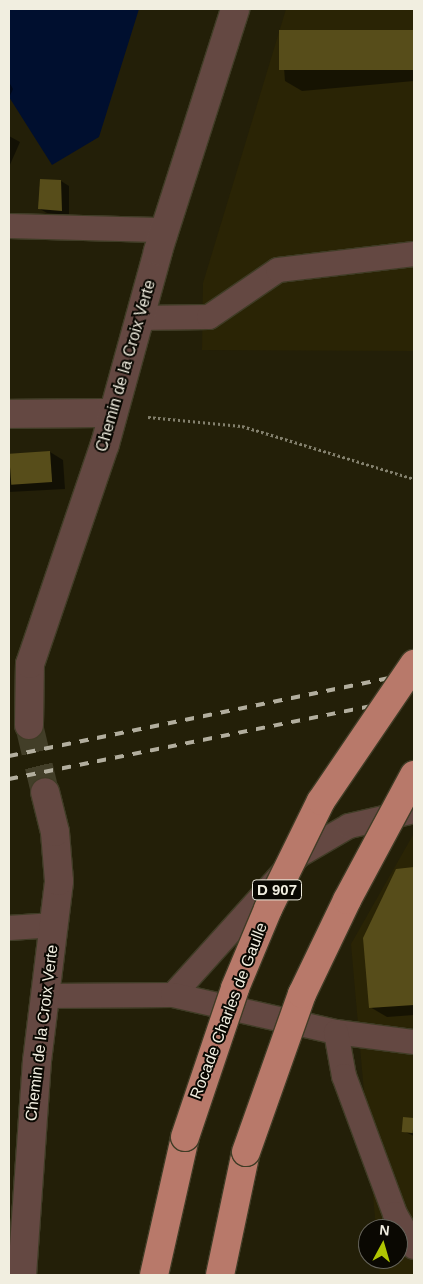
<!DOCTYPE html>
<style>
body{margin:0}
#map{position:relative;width:423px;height:1284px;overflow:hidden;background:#231f08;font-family:Helvetica,sans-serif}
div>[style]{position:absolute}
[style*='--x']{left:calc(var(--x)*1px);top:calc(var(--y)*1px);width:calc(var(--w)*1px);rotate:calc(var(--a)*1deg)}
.built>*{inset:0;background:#2a2405}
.water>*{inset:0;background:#000f2f}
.shadow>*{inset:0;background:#0007}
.building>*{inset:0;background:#574d1a;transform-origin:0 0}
.minor-tunnel>*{height:28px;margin-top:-14px;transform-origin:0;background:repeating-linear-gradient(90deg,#423e28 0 28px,transparent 0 42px)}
.path>*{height:3px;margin-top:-1.5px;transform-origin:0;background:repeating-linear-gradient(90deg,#83806d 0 2.5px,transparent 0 5px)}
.roads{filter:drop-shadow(1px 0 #403c26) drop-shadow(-1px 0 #403c26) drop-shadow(0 1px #403c26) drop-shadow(0 -1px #403c26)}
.service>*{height:24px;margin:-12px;padding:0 12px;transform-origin:12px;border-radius:12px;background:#644842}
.minor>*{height:28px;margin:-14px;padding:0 14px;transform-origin:14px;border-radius:14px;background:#644842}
.trunk>*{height:28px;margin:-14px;padding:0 14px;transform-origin:14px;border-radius:14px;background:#b8796a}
.rail>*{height:4px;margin-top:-2px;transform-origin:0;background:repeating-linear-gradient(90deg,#b2ae9e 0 9px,transparent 0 18px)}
.bridges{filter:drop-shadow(1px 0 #403c26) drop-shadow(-1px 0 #403c26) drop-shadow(0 1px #403c26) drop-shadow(0 -1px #403c26)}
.trunk-bridge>*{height:28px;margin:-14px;padding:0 14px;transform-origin:14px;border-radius:14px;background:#b8796a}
span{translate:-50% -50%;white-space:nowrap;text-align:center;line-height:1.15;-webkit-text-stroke:4px #0a0802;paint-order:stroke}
.shield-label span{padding:1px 4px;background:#0a0802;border:1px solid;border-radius:4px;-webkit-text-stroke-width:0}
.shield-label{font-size:15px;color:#f1eee0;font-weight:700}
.street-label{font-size:16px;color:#f1eee0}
.frame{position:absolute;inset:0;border:10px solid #f1eee0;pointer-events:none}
.north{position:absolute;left:358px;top:1219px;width:50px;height:50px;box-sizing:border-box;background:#0a0802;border:1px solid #66645b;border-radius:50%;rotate:6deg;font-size:14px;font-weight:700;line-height:20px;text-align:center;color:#f1eee0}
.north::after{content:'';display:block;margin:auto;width:18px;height:22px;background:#b0c502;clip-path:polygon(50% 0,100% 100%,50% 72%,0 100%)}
</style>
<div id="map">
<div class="built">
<div style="clip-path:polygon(286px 9px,414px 9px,414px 351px,202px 350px,203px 283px)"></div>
<div style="clip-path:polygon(413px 835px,414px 1275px,380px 1275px,378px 1259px,398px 1259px,398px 1229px,376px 1229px,351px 944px)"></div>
</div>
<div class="water">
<div style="clip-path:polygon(9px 9px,139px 9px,99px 137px,52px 165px,9px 97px)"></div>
</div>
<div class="shadow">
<div style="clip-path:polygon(414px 31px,414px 81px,302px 91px,285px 81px,282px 43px)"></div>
<div style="clip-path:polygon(9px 82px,13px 89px,9px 98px)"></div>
<div style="clip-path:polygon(9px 136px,20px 142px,9px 167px)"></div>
<div style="clip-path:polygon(61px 181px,69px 186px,69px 215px,47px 213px,40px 209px)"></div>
<div style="clip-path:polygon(50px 452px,63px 460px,65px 489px,9px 492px,9px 454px)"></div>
<div style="clip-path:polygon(414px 868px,414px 1015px,387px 1017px,370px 1007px,396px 870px)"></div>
<div style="clip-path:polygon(404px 1119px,414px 1119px,414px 1136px,403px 1131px)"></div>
</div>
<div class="building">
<div style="left:414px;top:30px;width:40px;height:135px;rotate:90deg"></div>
<div style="clip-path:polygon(40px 179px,61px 180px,62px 211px,38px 209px)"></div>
<div style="left:50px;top:451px;width:31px;height:41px;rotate:86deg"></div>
<div style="clip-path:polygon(414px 867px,414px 1005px,369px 1008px,363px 938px,396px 869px)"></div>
<div style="left:403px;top:1117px;width:11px;height:15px;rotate:5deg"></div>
</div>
<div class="minor-tunnel">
<div style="--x:29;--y:725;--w:69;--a:76.6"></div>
</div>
<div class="path">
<div style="--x:148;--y:417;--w:94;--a:5.5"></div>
<div style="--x:242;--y:426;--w:180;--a:17.1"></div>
</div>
<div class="roads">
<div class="service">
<div style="--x:9;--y:226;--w:156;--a:1.5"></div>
<div style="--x:138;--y:318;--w:71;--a:-0.8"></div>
<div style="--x:209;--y:317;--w:83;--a:-34.3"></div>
<div style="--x:278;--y:270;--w:137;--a:-6.7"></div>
<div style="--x:9;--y:928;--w:46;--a:-3.7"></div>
<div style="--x:173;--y:995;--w:188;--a:-48"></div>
<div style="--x:299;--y:855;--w:58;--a:-30.1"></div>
<div style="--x:349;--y:826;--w:67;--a:-13"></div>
<div style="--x:44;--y:996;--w:129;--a:-0.4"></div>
<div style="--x:173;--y:995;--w:167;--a:12.8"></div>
<div style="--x:336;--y:1032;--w:79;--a:7.3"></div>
<div style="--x:336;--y:1032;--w:45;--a:79.7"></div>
<div style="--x:344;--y:1076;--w:147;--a:69.7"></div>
<div style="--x:395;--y:1214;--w:38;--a:60"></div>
</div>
<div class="minor">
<div style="--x:9;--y:414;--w:104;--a:-0.6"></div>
<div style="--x:29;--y:725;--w:61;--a:-89.1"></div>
<div style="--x:30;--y:664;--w:232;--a:-71.2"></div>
<div style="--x:105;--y:444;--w:200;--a:-74.6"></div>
<div style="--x:158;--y:251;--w:254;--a:-72.3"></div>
<div style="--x:22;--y:1275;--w:215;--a:-86"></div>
<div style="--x:37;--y:1061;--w:181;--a:-83"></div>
<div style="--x:59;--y:881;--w:49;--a:-94.7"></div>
<div style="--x:55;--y:832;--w:41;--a:-104"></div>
</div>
<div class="trunk">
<div style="--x:154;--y:1275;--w:141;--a:-77.3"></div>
<div style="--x:220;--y:1275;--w:126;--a:-78.1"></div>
</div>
</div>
<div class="rail">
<div style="--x:9;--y:756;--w:413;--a:-11.6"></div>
<div style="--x:9;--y:779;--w:413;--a:-11.4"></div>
</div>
<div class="bridges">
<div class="trunk-bridge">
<div style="--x:185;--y:1137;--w:157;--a:-71.4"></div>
<div style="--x:235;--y:988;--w:86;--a:-67.3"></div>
<div style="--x:268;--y:909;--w:120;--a:-63.9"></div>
<div style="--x:321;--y:801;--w:166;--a:-55.8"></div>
<div style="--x:246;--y:1152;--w:168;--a:-70.5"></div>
<div style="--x:302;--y:994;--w:104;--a:-64.4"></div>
<div style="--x:347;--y:900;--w:142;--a:-61.8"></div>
</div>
</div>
<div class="shield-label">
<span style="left:277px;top:890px">D 907</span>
</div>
<div class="street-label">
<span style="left:126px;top:366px;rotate:-74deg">Chemin de la Croix Verte</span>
<span style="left:229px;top:1011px;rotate:-69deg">Rocade Charles de Gaulle</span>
<span style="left:42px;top:1033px;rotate:-83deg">Chemin de la Croix Verte</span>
</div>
<div class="frame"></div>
<div class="north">N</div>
</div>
